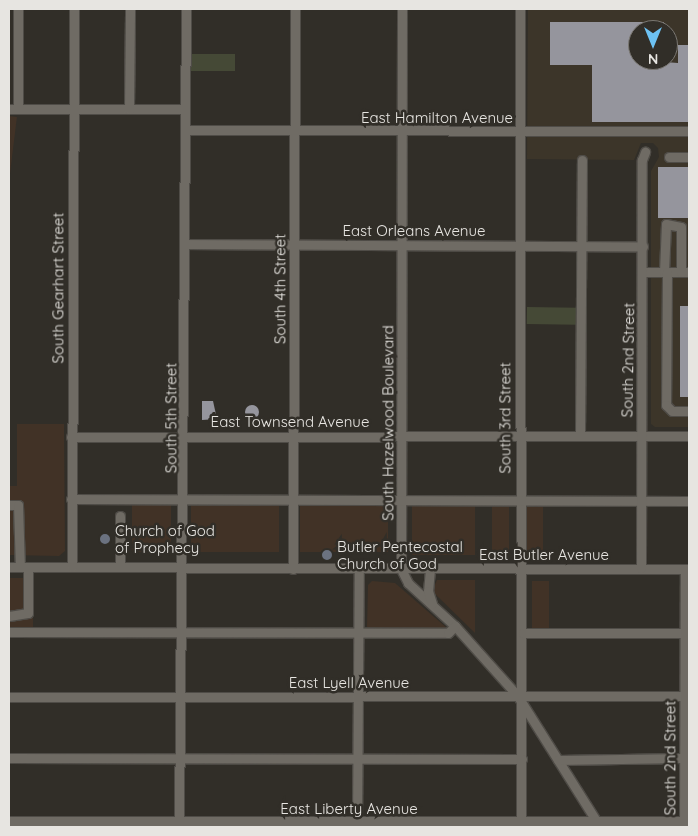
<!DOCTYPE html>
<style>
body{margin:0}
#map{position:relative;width:698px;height:836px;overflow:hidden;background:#312e28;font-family:Quicksand,sans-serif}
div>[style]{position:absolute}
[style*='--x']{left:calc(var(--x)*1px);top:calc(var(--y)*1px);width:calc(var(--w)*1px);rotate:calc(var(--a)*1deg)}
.commercial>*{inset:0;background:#413226;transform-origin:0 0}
.built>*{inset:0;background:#3c3529}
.green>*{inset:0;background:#454936;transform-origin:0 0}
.building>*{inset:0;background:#95959d;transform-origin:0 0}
.round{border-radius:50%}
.roads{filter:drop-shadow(1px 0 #4f4c47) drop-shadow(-1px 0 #4f4c47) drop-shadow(0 1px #4f4c47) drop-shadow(0 -1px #4f4c47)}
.minor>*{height:9px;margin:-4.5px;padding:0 4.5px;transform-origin:4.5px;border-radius:4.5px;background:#6f6b64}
.dots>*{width:14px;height:14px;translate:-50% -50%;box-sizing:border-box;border:2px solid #312e28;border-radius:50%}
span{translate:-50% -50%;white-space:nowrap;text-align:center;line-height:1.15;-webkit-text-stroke:5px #312e28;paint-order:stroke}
.street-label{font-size:15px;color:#e7e5e1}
.poi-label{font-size:15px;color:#e7e5e1}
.left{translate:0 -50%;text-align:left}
.frame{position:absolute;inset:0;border:10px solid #e7e5e1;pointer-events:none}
.north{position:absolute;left:628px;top:20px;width:50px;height:50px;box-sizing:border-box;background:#312e28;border:1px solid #7a7772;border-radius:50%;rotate:180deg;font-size:14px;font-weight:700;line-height:20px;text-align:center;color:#e7e5e1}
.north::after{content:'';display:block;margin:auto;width:18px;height:22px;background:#6dc2f3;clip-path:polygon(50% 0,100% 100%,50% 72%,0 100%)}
</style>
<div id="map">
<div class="commercial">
<div style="left:9px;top:116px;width:8px;height:261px;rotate:7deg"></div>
<div style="clip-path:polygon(17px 424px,64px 424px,65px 551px,59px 556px,9px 555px,9px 486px,17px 486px)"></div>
<div style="left:132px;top:501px;width:39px;height:51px"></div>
<div style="left:191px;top:501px;width:88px;height:51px"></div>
<div style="left:300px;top:501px;width:88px;height:51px"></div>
<div style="left:526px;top:502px;width:17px;height:49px"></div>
<div style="left:412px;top:504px;width:63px;height:51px"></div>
<div style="left:492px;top:505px;width:17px;height:50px"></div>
<div style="left:9px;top:578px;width:24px;height:50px"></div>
<div style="clip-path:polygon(437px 580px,475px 580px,475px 633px,432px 591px)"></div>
<div style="clip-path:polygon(372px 581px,395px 583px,448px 629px,367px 628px,368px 585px)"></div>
<div style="left:532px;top:581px;width:17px;height:49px"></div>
</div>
<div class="built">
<div style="clip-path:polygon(evenodd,528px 9px,689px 9px,689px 427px,655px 427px,651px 424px,651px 171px,659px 157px,658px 148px,653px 143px,641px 143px,634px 160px,527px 159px,528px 9px,638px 30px,668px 30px,668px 60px,638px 60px,638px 30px)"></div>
</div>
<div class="green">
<div style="left:191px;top:54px;width:44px;height:17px"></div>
<div style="left:527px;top:307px;width:50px;height:17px;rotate:1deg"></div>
</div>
<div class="building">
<div style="clip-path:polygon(550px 22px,664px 22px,664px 30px,638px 30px,638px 60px,678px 63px,678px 45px,689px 45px,689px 122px,592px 122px,592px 65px,550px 65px)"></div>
<div style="left:658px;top:167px;width:31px;height:51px"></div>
<div style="left:680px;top:306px;width:9px;height:91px"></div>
<div style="clip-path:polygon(202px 401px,213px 401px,217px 419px,202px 420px)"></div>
<div class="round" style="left:245px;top:405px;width:14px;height:14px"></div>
</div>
<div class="roads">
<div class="minor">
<div style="--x:402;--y:9;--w:560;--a:90.1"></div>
<div style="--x:401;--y:569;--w:16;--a:63"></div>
<div style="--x:408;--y:583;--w:64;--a:42.5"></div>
<div style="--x:455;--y:626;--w:93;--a:48.1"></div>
<div style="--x:517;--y:695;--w:156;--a:57.8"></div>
<div style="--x:520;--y:9;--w:818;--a:89.93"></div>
<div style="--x:9;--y:109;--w:176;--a:0"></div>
<div style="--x:18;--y:109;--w:100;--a:-90"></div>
<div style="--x:129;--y:109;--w:100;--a:-89.4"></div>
<div style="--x:185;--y:130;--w:504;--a:0.11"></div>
<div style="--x:669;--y:157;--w:20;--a:0"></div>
<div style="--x:186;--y:244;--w:457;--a:0.3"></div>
<div style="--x:642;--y:272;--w:47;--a:0"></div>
<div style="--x:664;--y:272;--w:48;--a:-87.6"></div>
<div style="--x:666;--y:224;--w:15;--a:11"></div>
<div style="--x:681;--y:227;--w:45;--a:90"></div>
<div style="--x:667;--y:272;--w:133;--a:90.4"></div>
<div style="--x:666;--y:405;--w:8;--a:45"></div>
<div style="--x:672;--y:411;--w:17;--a:0"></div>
<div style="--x:580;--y:436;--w:276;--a:-89.6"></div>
<div style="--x:71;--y:437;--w:618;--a:-0.09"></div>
<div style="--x:71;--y:499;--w:618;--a:0.19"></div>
<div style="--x:9;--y:505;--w:9;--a:0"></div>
<div style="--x:18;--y:505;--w:62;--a:88.2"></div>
<div style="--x:120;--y:516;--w:51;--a:90"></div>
<div style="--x:9;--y:567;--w:680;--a:0.17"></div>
<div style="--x:72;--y:567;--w:558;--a:-89.79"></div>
<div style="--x:641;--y:568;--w:408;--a:-89.9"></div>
<div style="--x:642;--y:160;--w:9;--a:-69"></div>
<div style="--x:293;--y:569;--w:560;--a:-89.8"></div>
<div style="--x:430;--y:569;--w:22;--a:95"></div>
<div style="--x:428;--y:591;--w:13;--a:72"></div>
<div style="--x:9;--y:616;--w:19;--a:-9"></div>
<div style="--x:28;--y:613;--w:46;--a:-90"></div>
<div style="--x:9;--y:632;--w:439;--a:0.1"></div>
<div style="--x:448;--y:633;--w:10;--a:-45"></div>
<div style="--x:523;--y:633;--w:166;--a:0"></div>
<div style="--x:9;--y:697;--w:680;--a:-0.08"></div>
<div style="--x:9;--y:758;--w:513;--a:0.11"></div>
<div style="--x:558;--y:760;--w:126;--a:-0.9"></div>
<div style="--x:9;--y:821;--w:680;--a:0"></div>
<div style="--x:179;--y:827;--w:818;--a:-89.51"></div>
<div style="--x:357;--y:827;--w:258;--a:-89.6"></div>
<div style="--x:684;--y:827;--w:258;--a:-89.8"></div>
</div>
</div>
<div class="dots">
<div style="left:105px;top:539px;background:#6b7280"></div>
<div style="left:327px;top:555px;background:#6b7280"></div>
</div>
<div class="street-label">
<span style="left:437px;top:118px">East Hamilton Avenue</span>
<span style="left:414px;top:231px">East Orleans Avenue</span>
<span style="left:58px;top:288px;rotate:-90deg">South Gearhart Street</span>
<span style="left:280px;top:289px;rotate:-90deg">South 4th Street</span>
<span style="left:628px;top:360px;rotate:-89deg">South 2nd Street</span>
<span style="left:171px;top:418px;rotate:-90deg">South 5th Street</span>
<span style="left:505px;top:418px;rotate:-90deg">South 3rd Street</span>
<span style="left:290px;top:422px">East Townsend Avenue</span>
<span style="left:388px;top:423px;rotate:-90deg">South Hazelwood Boulevard</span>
<span style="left:544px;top:555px">East Butler Avenue</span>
<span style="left:349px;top:683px">East Lyell Avenue</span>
<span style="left:670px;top:758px;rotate:-90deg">South 2nd Street</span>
<span style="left:349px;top:809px">East Liberty Avenue</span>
</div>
<div class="poi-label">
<span class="left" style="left:115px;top:539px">Church of God<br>of Prophecy</span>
<span class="left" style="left:337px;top:555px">Butler Pentecostal<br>Church of God</span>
</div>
<div class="frame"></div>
<div class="north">N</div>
</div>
